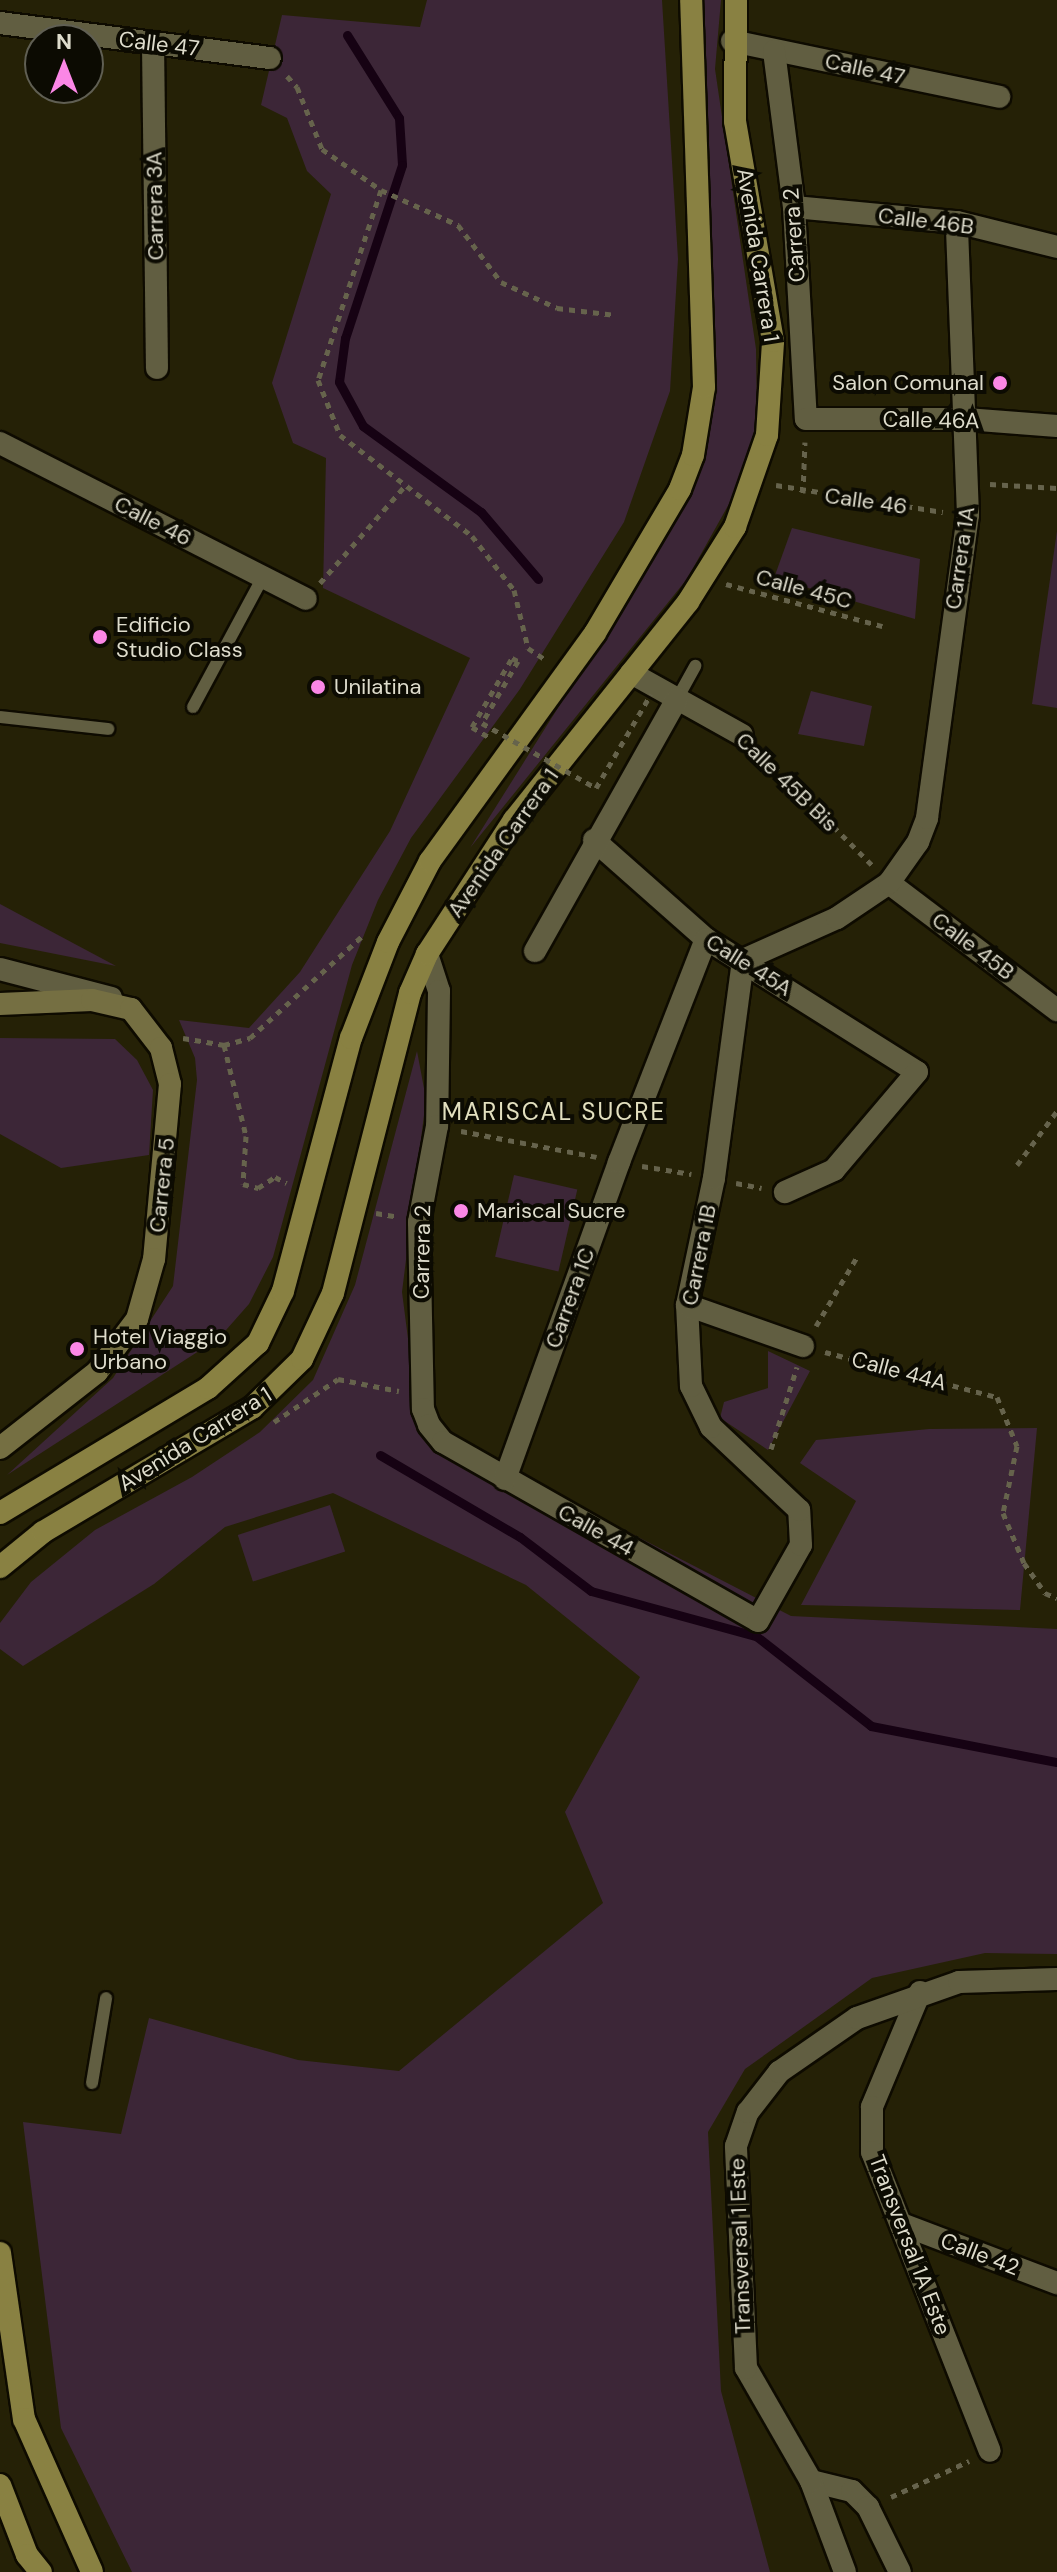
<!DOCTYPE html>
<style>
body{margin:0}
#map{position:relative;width:1057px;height:2572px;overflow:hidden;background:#252106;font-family:"DM Sans",sans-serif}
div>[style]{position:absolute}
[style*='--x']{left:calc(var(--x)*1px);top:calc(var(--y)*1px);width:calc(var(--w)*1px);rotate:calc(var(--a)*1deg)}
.green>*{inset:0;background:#3c2637;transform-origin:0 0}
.stream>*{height:9px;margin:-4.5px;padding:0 4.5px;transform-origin:4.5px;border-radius:4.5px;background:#160213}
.path>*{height:5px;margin-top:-2.5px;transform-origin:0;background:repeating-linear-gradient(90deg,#66634c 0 6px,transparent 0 12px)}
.roads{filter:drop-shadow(2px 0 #0e0b00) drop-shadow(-2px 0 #0e0b00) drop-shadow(0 2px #0e0b00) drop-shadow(0 -2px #0e0b00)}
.service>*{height:12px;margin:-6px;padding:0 6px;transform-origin:6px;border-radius:6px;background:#615e41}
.minor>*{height:22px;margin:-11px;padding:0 11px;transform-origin:11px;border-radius:11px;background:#615e41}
.tertiary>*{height:22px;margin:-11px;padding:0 11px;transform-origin:11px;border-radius:11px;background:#615e41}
.secondary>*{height:22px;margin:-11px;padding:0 11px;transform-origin:11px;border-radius:11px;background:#756f42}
.primary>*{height:22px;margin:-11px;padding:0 11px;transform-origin:11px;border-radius:11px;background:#898142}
.path-bridge>*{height:5px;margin-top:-2.5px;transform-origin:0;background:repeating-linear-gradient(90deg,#66634c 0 6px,transparent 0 12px)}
.dots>*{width:22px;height:22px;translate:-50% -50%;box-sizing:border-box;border:4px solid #0c0b02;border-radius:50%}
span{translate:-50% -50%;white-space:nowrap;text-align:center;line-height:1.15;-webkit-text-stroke:8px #0c0b02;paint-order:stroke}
.street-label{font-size:22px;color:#dedccc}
.poi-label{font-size:22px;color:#dedccc}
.right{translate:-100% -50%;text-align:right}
.left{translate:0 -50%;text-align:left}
.neighbourhood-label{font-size:24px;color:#e3e0bf;letter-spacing:2px}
.north{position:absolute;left:24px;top:24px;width:80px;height:80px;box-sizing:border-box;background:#0c0b02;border:2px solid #605f53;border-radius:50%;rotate:0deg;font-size:22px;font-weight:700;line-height:32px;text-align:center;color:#dedccc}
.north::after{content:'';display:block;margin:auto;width:28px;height:36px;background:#fb87e6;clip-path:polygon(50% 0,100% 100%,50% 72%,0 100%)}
</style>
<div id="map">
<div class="green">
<div style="clip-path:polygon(427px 0,662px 0,678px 259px,670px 391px,624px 522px,520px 689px,411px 838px,378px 900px,352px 965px,273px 1257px,249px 1304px,219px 1338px,7px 1475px,113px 1378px,173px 1286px,197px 1080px,195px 1058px,179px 1020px,249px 1028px,300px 972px,390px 831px,470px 658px,323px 588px,326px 458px,293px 443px,272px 383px,331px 194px,307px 171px,287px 118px,261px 105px,282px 15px,420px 27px)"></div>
<div style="clip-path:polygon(702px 0,721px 0,715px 69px,756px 349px,757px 421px,739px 486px,687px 579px,470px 848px,682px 510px,701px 445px,713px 375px,714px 290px,698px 76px)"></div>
<div style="clip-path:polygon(792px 528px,920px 559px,915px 619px,774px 578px)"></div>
<div style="clip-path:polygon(1057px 531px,1057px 708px,1032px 704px)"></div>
<div style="clip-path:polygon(811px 691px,872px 706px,864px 746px,798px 734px)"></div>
<div style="clip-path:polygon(0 904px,116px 966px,0 943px)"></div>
<div style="clip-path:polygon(0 1038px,115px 1039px,137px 1060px,153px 1090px,149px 1155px,61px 1168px,0 1134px)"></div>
<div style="clip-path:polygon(417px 1051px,426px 1099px,402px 1292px,419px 1424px,791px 1616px,1057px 1629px,1057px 1954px,985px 1953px,872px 1978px,745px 2069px,708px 2132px,721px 2391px,770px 2572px,132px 2572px,61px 2428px,23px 2122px,121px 2134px,149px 2018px,298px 2060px,399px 2071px,603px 1903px,565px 1812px,640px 1677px,526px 1585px,333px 1493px,225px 1527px,154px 1584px,23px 1666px,0 1649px,0 1623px,31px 1582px,95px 1530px,192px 1477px,260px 1432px,313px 1380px,355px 1285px)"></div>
<div style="left:514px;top:1175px;width:65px;height:84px;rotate:13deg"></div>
<div style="clip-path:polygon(768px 1351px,810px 1371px,768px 1450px,720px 1418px,724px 1402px,768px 1388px)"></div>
<div style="clip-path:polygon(1037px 1428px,1020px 1610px,801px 1605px,856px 1501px,800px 1463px,816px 1440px,929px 1429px)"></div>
<div style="left:330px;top:1505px;width:49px;height:97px;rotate:72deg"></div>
</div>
<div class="stream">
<div style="--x:347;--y:35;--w:98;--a:57.9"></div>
<div style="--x:399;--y:118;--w:47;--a:86.3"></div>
<div style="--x:402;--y:165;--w:182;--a:108.2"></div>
<div style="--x:345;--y:338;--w:44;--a:97.8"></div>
<div style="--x:339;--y:382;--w:50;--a:61.4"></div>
<div style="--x:363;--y:426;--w:146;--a:36.1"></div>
<div style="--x:481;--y:512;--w:88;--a:49.6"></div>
<div style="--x:380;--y:1455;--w:162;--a:30.4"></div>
<div style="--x:520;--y:1537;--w:89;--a:37.3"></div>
<div style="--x:591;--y:1591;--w:171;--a:15.3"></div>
<div style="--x:756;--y:1636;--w:146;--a:38"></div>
<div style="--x:871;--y:1726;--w:189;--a:11"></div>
</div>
<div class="path">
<div style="--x:287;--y:76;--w:15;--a:48"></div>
<div style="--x:297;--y:87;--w:67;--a:68"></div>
<div style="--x:322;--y:149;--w:72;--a:34.8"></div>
<div style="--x:381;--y:190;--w:85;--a:24.4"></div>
<div style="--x:458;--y:225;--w:71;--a:53"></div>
<div style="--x:501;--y:282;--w:62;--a:24.9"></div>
<div style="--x:557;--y:308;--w:59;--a:6.8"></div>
<div style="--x:381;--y:190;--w:200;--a:108.3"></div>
<div style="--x:318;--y:380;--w:59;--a:68.2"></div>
<div style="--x:340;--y:435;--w:166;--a:37.4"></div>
<div style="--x:472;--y:536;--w:68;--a:52.1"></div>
<div style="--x:514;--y:590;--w:60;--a:76.4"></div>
<div style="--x:528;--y:648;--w:22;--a:34"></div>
<div style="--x:990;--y:484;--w:67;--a:3.4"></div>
<div style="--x:776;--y:485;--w:169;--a:9.2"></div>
<div style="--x:803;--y:493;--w:51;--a:-87.8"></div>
<div style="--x:320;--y:583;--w:128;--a:-48.8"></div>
<div style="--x:726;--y:584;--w:162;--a:15.1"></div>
<div style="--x:472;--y:727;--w:23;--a:31"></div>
<div style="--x:757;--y:750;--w:163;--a:45"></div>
<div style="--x:183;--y:1038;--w:42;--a:9.7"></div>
<div style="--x:224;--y:1045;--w:27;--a:-15"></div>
<div style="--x:250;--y:1038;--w:153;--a:-42.3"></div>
<div style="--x:224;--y:1045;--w:94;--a:76.4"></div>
<div style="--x:246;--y:1136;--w:48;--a:93.6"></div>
<div style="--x:243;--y:1184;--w:16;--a:15"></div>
<div style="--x:258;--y:1188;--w:20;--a:-33"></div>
<div style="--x:275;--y:1177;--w:13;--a:27"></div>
<div style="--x:461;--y:1131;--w:138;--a:10.8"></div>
<div style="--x:1017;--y:1165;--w:67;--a:-53.5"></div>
<div style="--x:642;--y:1166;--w:50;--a:9.3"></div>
<div style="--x:736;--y:1183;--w:26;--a:11"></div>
<div style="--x:376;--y:1213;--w:22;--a:10"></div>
<div style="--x:816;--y:1326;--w:80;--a:-59.3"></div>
<div style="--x:825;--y:1352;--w:178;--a:14.7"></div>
<div style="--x:997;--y:1397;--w:53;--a:67.8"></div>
<div style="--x:1017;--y:1446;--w:68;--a:101.8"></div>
<div style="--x:1003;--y:1513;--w:54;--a:67.2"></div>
<div style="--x:1024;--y:1563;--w:37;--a:55"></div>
<div style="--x:1045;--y:1593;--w:13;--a:23"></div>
<div style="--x:274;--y:1422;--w:77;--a:-33.9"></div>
<div style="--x:338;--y:1379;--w:62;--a:11.1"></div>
<div style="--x:771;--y:1449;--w:86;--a:-72.4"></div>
<div style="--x:891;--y:2497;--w:86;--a:-24.8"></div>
</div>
<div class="roads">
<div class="service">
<div style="--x:677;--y:699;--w:38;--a:-61"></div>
<div style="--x:193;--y:707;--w:148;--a:-61.7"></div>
<div style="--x:0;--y:717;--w:109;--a:6.3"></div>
<div style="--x:92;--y:2083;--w:86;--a:-80.6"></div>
</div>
<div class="minor">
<div style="--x:0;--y:23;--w:272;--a:7.4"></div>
<div style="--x:732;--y:41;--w:273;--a:11.8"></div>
<div style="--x:153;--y:43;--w:325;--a:89.3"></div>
<div style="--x:774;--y:51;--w:157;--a:82.7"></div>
<div style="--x:794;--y:207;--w:212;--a:86.8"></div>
<div style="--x:806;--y:419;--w:160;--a:0"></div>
<div style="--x:966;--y:419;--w:91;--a:4.4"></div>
<div style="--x:794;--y:207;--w:164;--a:5.3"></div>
<div style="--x:957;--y:222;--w:103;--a:14"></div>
<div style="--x:0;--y:443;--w:343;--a:27"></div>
<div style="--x:631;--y:673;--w:127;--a:29.2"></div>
<div style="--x:594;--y:840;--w:149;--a:41.5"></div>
<div style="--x:706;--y:939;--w:249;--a:32.2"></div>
<div style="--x:917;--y:1072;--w:128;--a:130.3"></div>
<div style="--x:834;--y:1170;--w:54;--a:155.8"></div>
<div style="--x:889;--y:883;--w:211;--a:37.1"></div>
<div style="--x:535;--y:951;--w:289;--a:-60.6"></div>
<div style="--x:427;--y:954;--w:39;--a:72"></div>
<div style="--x:439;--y:991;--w:135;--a:90.8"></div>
<div style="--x:437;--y:1126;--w:98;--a:100.6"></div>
<div style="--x:419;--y:1222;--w:187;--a:88.8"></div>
<div style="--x:423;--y:1409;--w:17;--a:69"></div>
<div style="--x:429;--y:1425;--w:22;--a:51"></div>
<div style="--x:443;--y:1442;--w:362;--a:29.6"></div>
<div style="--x:758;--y:1621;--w:87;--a:-60.5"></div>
<div style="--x:801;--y:1545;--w:35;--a:-93"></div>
<div style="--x:799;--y:1510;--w:121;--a:-136.7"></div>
<div style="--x:711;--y:1427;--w:46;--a:-116"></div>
<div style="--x:691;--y:1386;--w:81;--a:-92.8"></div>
<div style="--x:687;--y:1305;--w:130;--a:-78"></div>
<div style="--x:714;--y:1178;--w:220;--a:-82.4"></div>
<div style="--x:743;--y:960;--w:103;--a:-24.1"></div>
<div style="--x:837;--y:918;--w:63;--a:-33.9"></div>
<div style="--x:889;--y:883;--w:50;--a:-54.7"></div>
<div style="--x:918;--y:842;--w:26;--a:-69"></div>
<div style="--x:927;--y:818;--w:306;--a:-82.3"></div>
<div style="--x:968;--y:515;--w:293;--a:-92.2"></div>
<div style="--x:687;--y:1305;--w:123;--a:19.5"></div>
<div style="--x:505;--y:1479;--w:337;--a:-70.2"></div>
<div style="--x:619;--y:1162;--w:239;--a:-68.7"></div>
<div style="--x:920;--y:1992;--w:125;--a:112.7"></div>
<div style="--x:872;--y:2107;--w:45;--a:90"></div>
<div style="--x:872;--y:2152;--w:321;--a:68.5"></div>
<div style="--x:904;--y:2225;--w:164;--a:20.8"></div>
<div style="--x:811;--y:2481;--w:42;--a:13.7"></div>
<div style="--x:852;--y:2491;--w:23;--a:45"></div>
<div style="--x:868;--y:2507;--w:72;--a:63.8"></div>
<div style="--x:845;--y:2572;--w:97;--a:-110.5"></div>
<div style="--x:811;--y:2481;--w:130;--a:-119.9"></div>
<div style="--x:746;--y:2368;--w:222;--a:-92.6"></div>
<div style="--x:736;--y:2146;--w:36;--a:-71"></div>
<div style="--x:748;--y:2112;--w:51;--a:-52.2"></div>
<div style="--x:779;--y:2072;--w:95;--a:-34.7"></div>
<div style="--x:857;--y:2018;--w:108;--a:-19.4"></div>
<div style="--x:959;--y:1982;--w:98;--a:-1.8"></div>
</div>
<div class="tertiary">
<div style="--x:0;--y:969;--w:115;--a:14.6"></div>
</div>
<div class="secondary">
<div style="--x:0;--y:1004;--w:92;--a:-2.5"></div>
<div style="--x:92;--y:1000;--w:40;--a:13"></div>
<div style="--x:131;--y:1009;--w:49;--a:52.4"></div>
<div style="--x:161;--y:1048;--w:37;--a:76"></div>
<div style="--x:170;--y:1084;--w:176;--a:95.2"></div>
<div style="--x:154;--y:1259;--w:62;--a:105.8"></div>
<div style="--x:137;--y:1319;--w:66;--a:127"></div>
<div style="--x:97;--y:1372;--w:123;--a:141.9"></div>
</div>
<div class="primary">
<div style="--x:0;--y:1513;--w:243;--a:-31"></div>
<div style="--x:208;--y:1388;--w:67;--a:-42"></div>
<div style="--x:258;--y:1343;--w:58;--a:-64.3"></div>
<div style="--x:283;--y:1291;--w:262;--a:-75"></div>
<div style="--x:351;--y:1038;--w:103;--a:-68.9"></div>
<div style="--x:388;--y:942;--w:91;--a:-62.6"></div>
<div style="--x:430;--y:861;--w:281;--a:-54.1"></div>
<div style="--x:595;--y:633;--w:167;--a:-59.4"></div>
<div style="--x:680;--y:489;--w:36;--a:-69"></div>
<div style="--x:693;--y:455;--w:69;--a:-80.8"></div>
<div style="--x:704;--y:387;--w:387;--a:-91.9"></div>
<div style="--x:0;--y:1567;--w:55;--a:-39.1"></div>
<div style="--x:43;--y:1532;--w:243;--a:-30.7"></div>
<div style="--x:252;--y:1408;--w:70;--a:-44.4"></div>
<div style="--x:302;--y:1359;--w:73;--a:-64.8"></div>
<div style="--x:333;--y:1293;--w:310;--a:-75.6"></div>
<div style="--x:410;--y:993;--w:43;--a:-66.4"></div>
<div style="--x:427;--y:954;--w:160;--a:-57"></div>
<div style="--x:514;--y:820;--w:279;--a:-51.4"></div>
<div style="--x:688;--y:602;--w:89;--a:-57.9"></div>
<div style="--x:735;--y:527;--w:97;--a:-70.8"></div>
<div style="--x:767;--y:435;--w:94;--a:-86.3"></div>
<div style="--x:773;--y:341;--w:223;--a:-99.8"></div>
<div style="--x:735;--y:121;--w:121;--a:-89.5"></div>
<div style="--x:0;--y:2253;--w:168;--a:81.8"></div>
<div style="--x:24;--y:2419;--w:167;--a:66"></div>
<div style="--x:0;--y:2485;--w:75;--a:68.9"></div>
<div style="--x:27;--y:2555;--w:22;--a:51"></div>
</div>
</div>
<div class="path-bridge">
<div style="--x:472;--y:727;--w:80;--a:-59.9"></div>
<div style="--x:512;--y:658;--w:7;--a:27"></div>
<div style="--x:518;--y:661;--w:72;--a:120.1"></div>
<div style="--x:482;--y:723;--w:131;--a:29.7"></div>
<div style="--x:596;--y:788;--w:109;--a:-59.7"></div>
</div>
<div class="dots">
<div style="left:1000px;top:383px;background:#fb87e6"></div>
<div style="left:100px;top:637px;background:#fb87e6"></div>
<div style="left:318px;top:687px;background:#fb87e6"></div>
<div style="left:461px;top:1211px;background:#fb87e6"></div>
<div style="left:77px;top:1349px;background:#fb87e6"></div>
</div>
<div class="street-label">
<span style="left:159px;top:44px;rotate:7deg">Calle 47</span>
<span style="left:865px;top:69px;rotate:12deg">Calle 47</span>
<span style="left:155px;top:206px;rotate:-91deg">Carrera 3A</span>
<span style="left:926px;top:221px;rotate:7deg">Calle 46B</span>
<span style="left:794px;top:235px;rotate:-94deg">Carrera 2</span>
<span style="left:758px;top:255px;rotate:81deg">Avenida Carrera 1</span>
<span style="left:931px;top:420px;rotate:1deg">Calle 46A</span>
<span style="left:866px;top:501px;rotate:8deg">Calle 46</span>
<span style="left:153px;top:521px;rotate:27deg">Calle 46</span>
<span style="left:960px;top:558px;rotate:-82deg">Carrera 1A</span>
<span style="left:804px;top:589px;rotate:15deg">Calle 45C</span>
<span style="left:787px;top:782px;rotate:44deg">Calle 45B Bis</span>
<span style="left:503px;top:843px;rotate:-55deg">Avenida Carrera 1</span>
<span style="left:973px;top:946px;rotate:37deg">Calle 45B</span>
<span style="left:749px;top:965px;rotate:32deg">Calle 45A</span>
<span style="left:162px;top:1185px;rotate:-84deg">Carrera 5</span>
<span style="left:422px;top:1252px;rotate:-89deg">Carrera 2</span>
<span style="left:699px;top:1255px;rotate:-79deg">Carrera 1B</span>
<span style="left:570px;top:1298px;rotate:-70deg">Carrera 1C</span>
<span style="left:899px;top:1371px;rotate:15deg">Calle 44A</span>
<span style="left:195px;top:1439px;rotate:-32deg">Avenida Carrera 1</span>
<span style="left:596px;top:1530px;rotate:29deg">Calle 44</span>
<span style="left:910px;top:2245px;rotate:69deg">Transversal 1A Este</span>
<span style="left:740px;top:2246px;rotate:-92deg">Transversal 1 Este</span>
<span style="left:980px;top:2254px;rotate:21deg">Calle 42</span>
</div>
<div class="poi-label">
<span class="right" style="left:984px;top:383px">Salon Comunal</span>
<span class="left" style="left:116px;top:637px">Edificio<br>Studio Class</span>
<span class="left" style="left:334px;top:687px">Unilatina</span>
<span class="left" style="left:477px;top:1211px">Mariscal Sucre</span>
<span class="left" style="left:93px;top:1349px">Hotel Viaggio<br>Urbano</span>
</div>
<div class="neighbourhood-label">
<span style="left:554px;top:1112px">MARISCAL SUCRE</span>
</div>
<div class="north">N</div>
</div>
